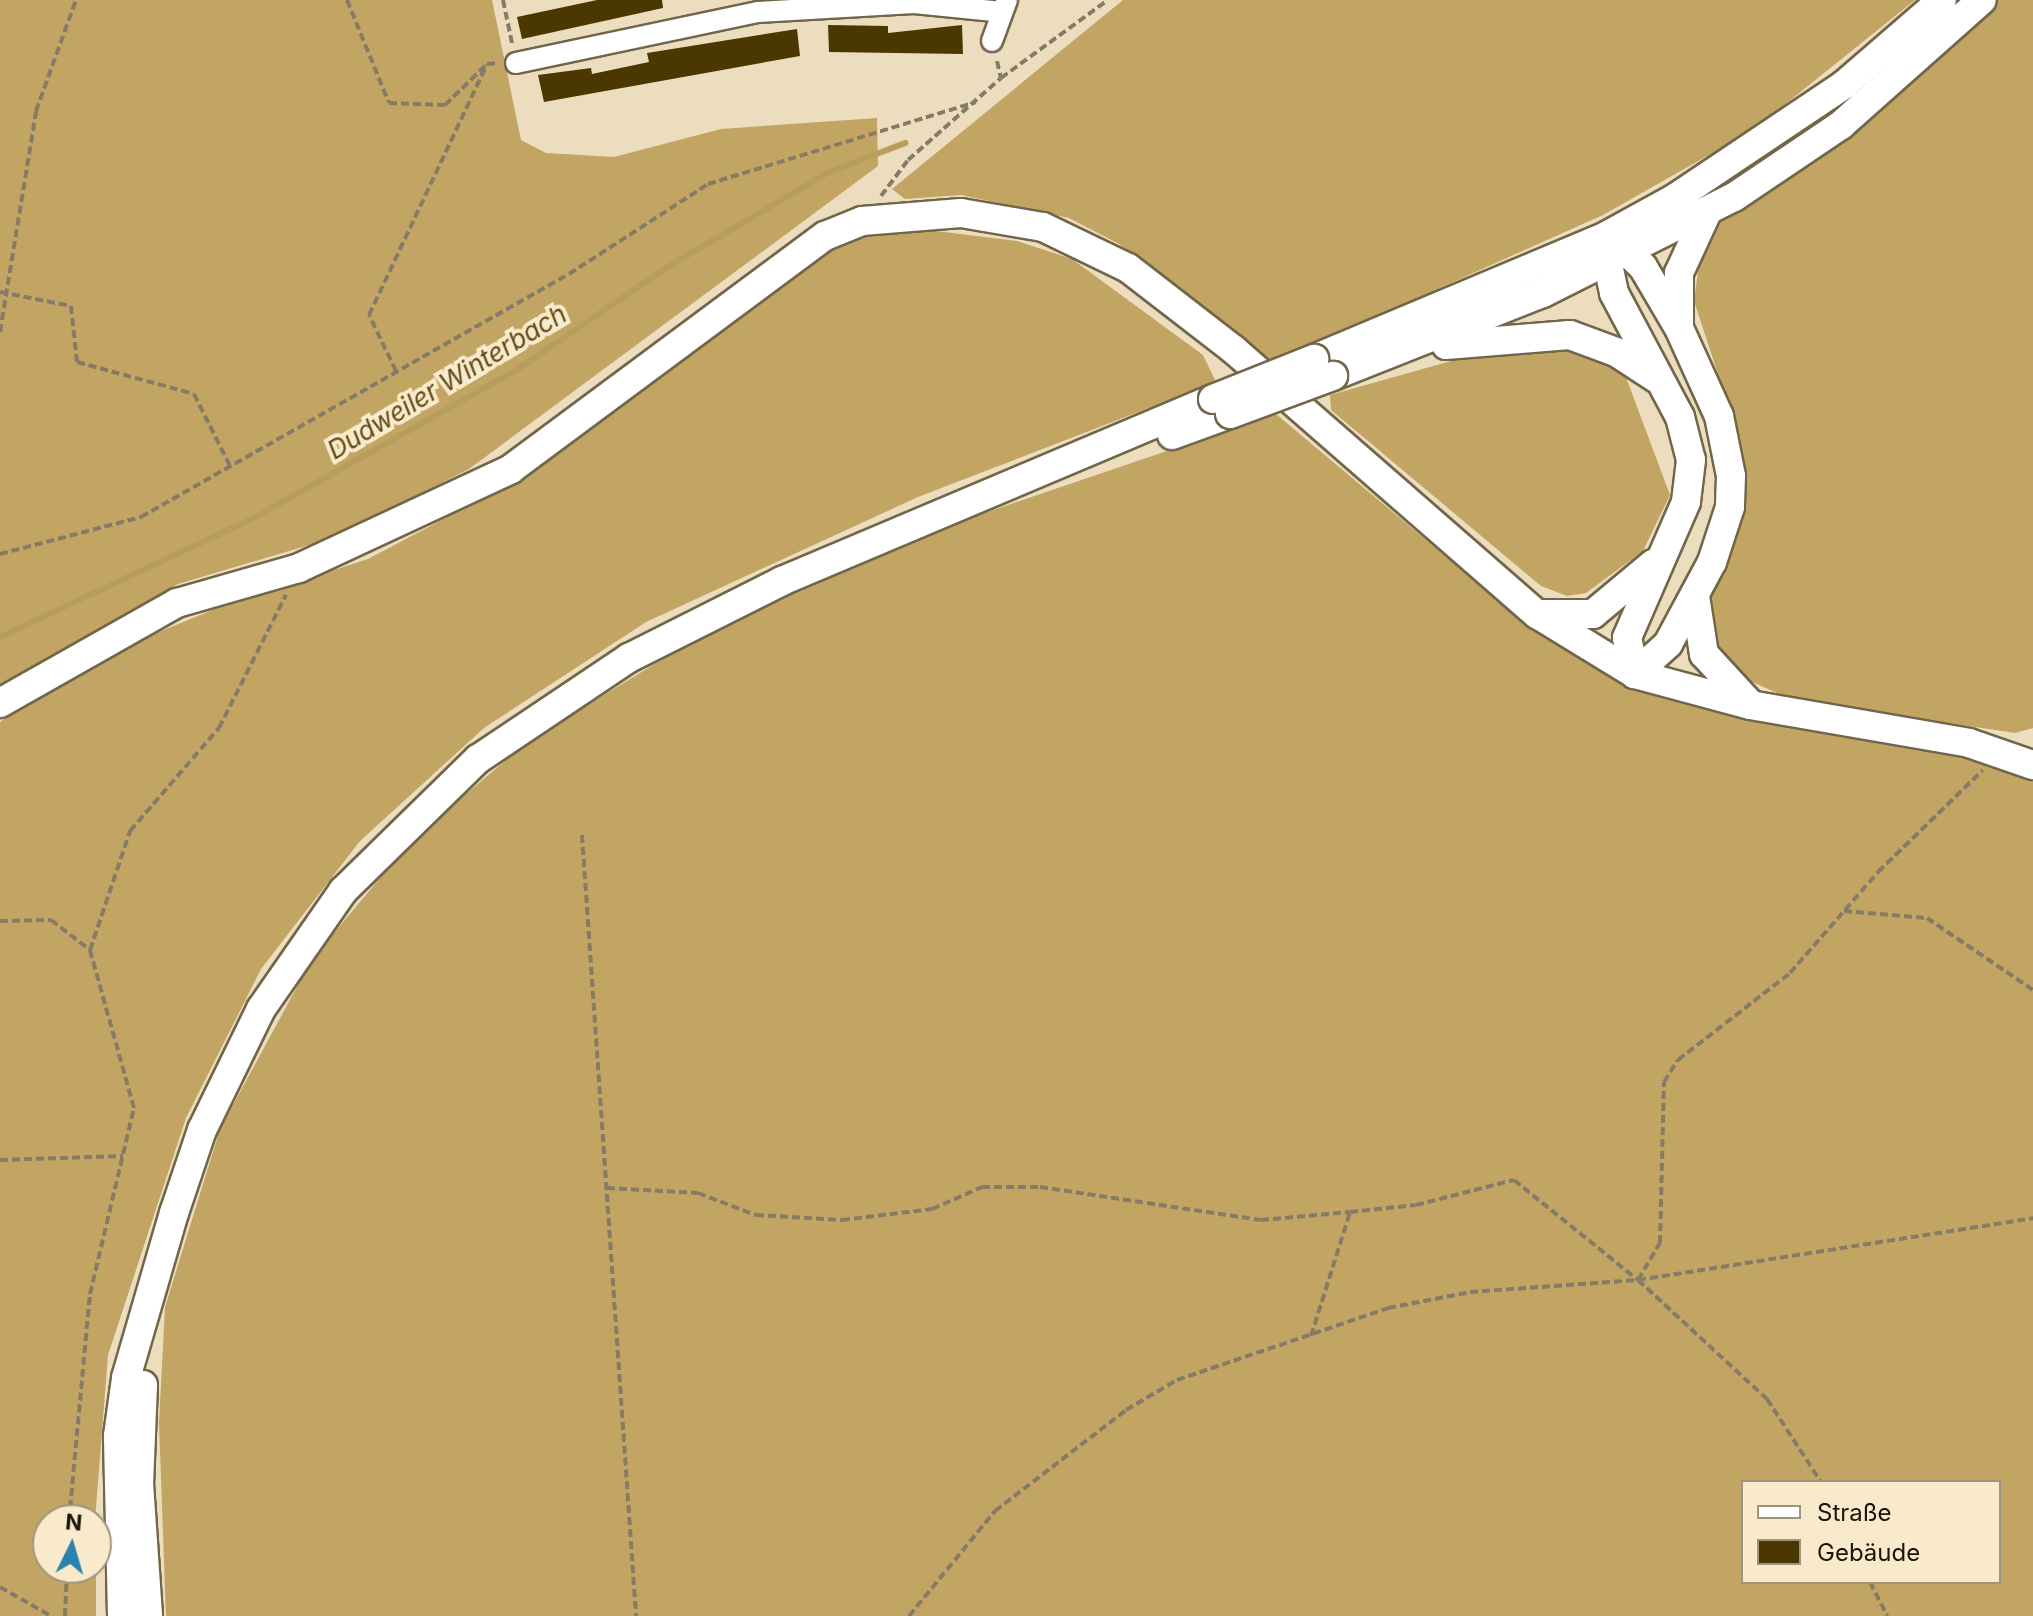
<!DOCTYPE html>
<meta charset="utf-8">
<style>
body{margin:0}
#map{position:relative;width:2033px;height:1616px;overflow:hidden;background:#ebddbe;font-family:Inter,sans-serif}
div>[style]{position:absolute}
[style*='--x']{left:calc(var(--x)*1px);top:calc(var(--y)*1px);width:calc(var(--w)*1px);rotate:calc(var(--a)*1deg)}
.forest>*{inset:0;background:#c2a563}
.stream>*{height:6px;margin:-3px;padding:0 3px;transform-origin:3px;border-radius:3px;background:#b99d5a}
.building>*{inset:0;background:#4b3700}
.path>*{height:4px;margin-top:-2px;transform-origin:0;background:repeating-linear-gradient(90deg,#857b66 0 8px,transparent 0 12px)}
.roads{filter:drop-shadow(2px 0 #72664a) drop-shadow(-2px 0 #72664a) drop-shadow(0 2px #72664a) drop-shadow(0 -2px #72664a)}
.street>*{height:20px;margin:-10px;padding:0 10px;transform-origin:10px;border-radius:10px;background:#fff}
.secondary>*{height:28px;margin:-14px;padding:0 14px;transform-origin:14px;border-radius:14px;background:#fff}
.bridges{filter:drop-shadow(2px 0 #72664a) drop-shadow(-2px 0 #72664a) drop-shadow(0 2px #72664a) drop-shadow(0 -2px #72664a)}
.secondary-bridge>*{height:28px;margin:-14px;padding:0 14px;transform-origin:14px;border-radius:14px;background:#fff}
span{translate:-50% -50%;white-space:nowrap;text-align:center;line-height:1.15;-webkit-text-stroke:8px #f8eacb;paint-order:stroke}
.water-label{font-size:26px;color:#614d1a;font-style:italic}
.legend{position:absolute;left:1741px;top:1480px;width:260px;height:104px;box-sizing:border-box;background:#f8eacb;border:2px solid #9f957e;margin:0;padding:10px 14px;list-style:none;font-size:24px;color:#1a150a}
.legend li{display:flex;align-items:center;gap:16px;height:40px}
.legend b{width:40px;border:2px solid #9f957e}
.north{position:absolute;left:32px;top:1504px;width:80px;height:80px;box-sizing:border-box;background:#f8eacb;border:2px solid #9f957e;border-radius:50%;rotate:5deg;font-size:22px;font-weight:700;line-height:32px;text-align:center;color:#1a150a}
.north::after{content:'';display:block;margin:auto;width:28px;height:36px;background:#2b82b1;clip-path:polygon(50% 0,100% 100%,50% 72%,0 100%)}
</style>
<div id="map">
<div class="forest">
<div style="clip-path:polygon(0 0,492px 0,521px 140px,546px 153px,614px 157px,721px 129px,877px 118px,878px 166px,469px 469px,336px 537px,178px 584px,0 688px)"></div>
<div style="clip-path:polygon(1123px 0,1915px 0,1753px 130px,1603px 215px,1274px 362px,1119px 244px,1069px 218px,961px 195px,905px 199px,892px 189px)"></div>
<div style="clip-path:polygon(1992px 0,2033px 0,2033px 728px,2015px 733px,1791px 699px,1734px 674px,1709px 637px,1708px 589px,1739px 524px,1742px 447px,1694px 301px,1702px 243px,1720px 221px)"></div>
<div style="clip-path:polygon(912px 228px,1017px 241px,1072px 259px,1203px 355px,1216px 382px,918px 497px,646px 622px,484px 728px,360px 841px,261px 969px,186px 1118px,108px 1355px,95px 1520px,48px 1520px,48px 1568px,96px 1568px,96px 1616px,0 1616px,0 722px,86px 662px,222px 606px,368px 559px,470px 505px,541px 462px,840px 241px)"></div>
<div style="clip-path:polygon(1576px 346px,1624px 372px,1670px 495px,1643px 551px,1586px 593px,1567px 596px,1541px 586px,1331px 410px,1330px 395px,1469px 356px)"></div>
<div style="clip-path:polygon(evenodd,1276px 414px,1538px 634px,1611px 673px,1961px 752px,2033px 776px,2033px 1616px,166px 1616px,159px 1423px,165px 1307px,220px 1129px,312px 959px,412px 840px,526px 743px,718px 625px,902px 541px,1276px 414px,1743px 1482px,1999px 1482px,1999px 1582px,1743px 1582px,1743px 1482px)"></div>
</div>
<div class="stream">
<div style="--x:0;--y:637;--w:278;--a:-25.1"></div>
<div style="--x:252;--y:519;--w:302;--a:-29.4"></div>
<div style="--x:515;--y:371;--w:183;--a:-34.3"></div>
<div style="--x:666;--y:268;--w:187;--a:-30.5"></div>
<div style="--x:827;--y:173;--w:84;--a:-21"></div>
</div>
<div class="building">
<div style="clip-path:polygon(597px 0,662px 0,663px 8px,522px 39px,517px 17px)"></div>
<div style="clip-path:polygon(828px 25px,888px 26px,888px 33px,962px 25px,963px 54px,829px 52px)"></div>
<div style="clip-path:polygon(797px 29px,800px 56px,544px 102px,538px 75px,591px 68px,592px 74px,649px 62px,647px 53px)"></div>
</div>
<div class="path">
<div style="--x:347;--y:0;--w:111;--a:67.8"></div>
<div style="--x:389;--y:103;--w:56;--a:2"></div>
<div style="--x:445;--y:105;--w:59;--a:-44.3"></div>
<div style="--x:487;--y:64;--w:12;--a:-5"></div>
<div style="--x:503;--y:0;--w:44;--a:78.2"></div>
<div style="--x:997;--y:61;--w:17;--a:77"></div>
<div style="--x:881;--y:196;--w:45;--a:-53.1"></div>
<div style="--x:908;--y:160;--w:124;--a:-41.4"></div>
<div style="--x:1001;--y:78;--w:132;--a:-36.1"></div>
<div style="--x:0;--y:292;--w:72;--a:11.2"></div>
<div style="--x:71;--y:306;--w:56;--a:83.9"></div>
<div style="--x:77;--y:362;--w:121;--a:15.3"></div>
<div style="--x:194;--y:394;--w:83;--a:63.4"></div>
<div style="--x:0;--y:332;--w:224;--a:-80.7"></div>
<div style="--x:36;--y:111;--w:118;--a:-70.2"></div>
<div style="--x:396;--y:371;--w:62;--a:-115.7"></div>
<div style="--x:369;--y:315;--w:277;--a:-64.8"></div>
<div style="--x:0;--y:554;--w:146;--a:-14.7"></div>
<div style="--x:141;--y:517;--w:492;--a:-29.6"></div>
<div style="--x:569;--y:274;--w:166;--a:-32.9"></div>
<div style="--x:708;--y:184;--w:280;--a:-17"></div>
<div style="--x:582;--y:835;--w:783;--a:86.04"></div>
<div style="--x:1844;--y:911;--w:83;--a:4.8"></div>
<div style="--x:1927;--y:918;--w:128;--a:34.2"></div>
<div style="--x:0;--y:921;--w:51;--a:-1.1"></div>
<div style="--x:51;--y:920;--w:49;--a:37.6"></div>
<div style="--x:0;--y:1160;--w:123;--a:-1.9"></div>
<div style="--x:607;--y:1188;--w:91;--a:3.1"></div>
<div style="--x:698;--y:1193;--w:62;--a:20.8"></div>
<div style="--x:756;--y:1215;--w:86;--a:3.3"></div>
<div style="--x:842;--y:1220;--w:91;--a:-7"></div>
<div style="--x:932;--y:1209;--w:55;--a:-23.7"></div>
<div style="--x:982;--y:1187;--w:58;--a:0"></div>
<div style="--x:1040;--y:1187;--w:223;--a:8.5"></div>
<div style="--x:1261;--y:1220;--w:89;--a:-5.1"></div>
<div style="--x:1638;--y:1280;--w:43;--a:-59.3"></div>
<div style="--x:1660;--y:1243;--w:161;--a:-88.6"></div>
<div style="--x:1664;--y:1082;--w:26;--a:-58"></div>
<div style="--x:1678;--y:1060;--w:142;--a:-37.8"></div>
<div style="--x:1790;--y:973;--w:134;--a:-48.9"></div>
<div style="--x:1878;--y:872;--w:146;--a:-44.2"></div>
<div style="--x:1311;--y:1336;--w:130;--a:-72.5"></div>
<div style="--x:1350;--y:1212;--w:66;--a:-6.1"></div>
<div style="--x:1416;--y:1205;--w:101;--a:-14.3"></div>
<div style="--x:1514;--y:1180;--w:159;--a:38.9"></div>
<div style="--x:1638;--y:1280;--w:176;--a:42.7"></div>
<div style="--x:1767;--y:1399;--w:99;--a:57"></div>
<div style="--x:69;--y:1520;--w:227;--a:-84.7"></div>
<div style="--x:90;--y:1294;--w:191;--a:-76.7"></div>
<div style="--x:134;--y:1108;--w:164;--a:-105.6"></div>
<div style="--x:90;--y:950;--w:126;--a:-71.4"></div>
<div style="--x:130;--y:831;--w:136;--a:-49.2"></div>
<div style="--x:219;--y:728;--w:149;--a:-63.3"></div>
<div style="--x:1870;--y:1582;--w:38;--a:63"></div>
<div style="--x:0;--y:1587;--w:59;--a:29.6"></div>
<div style="--x:65;--y:1616;--w:48;--a:-87.6"></div>
<div style="--x:909;--y:1616;--w:136;--a:-50.7"></div>
<div style="--x:995;--y:1511;--w:165;--a:-37.6"></div>
<div style="--x:1126;--y:1410;--w:59;--a:-30.5"></div>
<div style="--x:1177;--y:1380;--w:223;--a:-18.8"></div>
<div style="--x:1388;--y:1308;--w:84;--a:-11"></div>
<div style="--x:1470;--y:1292;--w:168;--a:-4.1"></div>
<div style="--x:1638;--y:1280;--w:400;--a:-8.9"></div>
</div>
<div class="roads">
<div class="street">
<div style="--x:992;--y:41;--w:44;--a:-69.9"></div>
<div style="--x:516;--y:63;--w:247;--a:-11.9"></div>
<div style="--x:758;--y:12;--w:156;--a:-3.3"></div>
<div style="--x:914;--y:3;--w:88;--a:5.8"></div>
</div>
<div class="secondary">
<div style="--x:1615;--y:240;--w:39;--a:44"></div>
<div style="--x:1643;--y:267;--w:71;--a:59.5"></div>
<div style="--x:1679;--y:328;--w:97;--a:65.6"></div>
<div style="--x:1719;--y:416;--w:61;--a:78.7"></div>
<div style="--x:1731;--y:476;--w:31;--a:92"></div>
<div style="--x:1730;--y:507;--w:58;--a:108.1"></div>
<div style="--x:1712;--y:562;--w:93;--a:118.2"></div>
<div style="--x:1668;--y:644;--w:45;--a:137.7"></div>
<div style="--x:1604;--y:245;--w:49;--a:78.2"></div>
<div style="--x:1614;--y:293;--w:140;--a:62"></div>
<div style="--x:1680;--y:417;--w:44;--a:75.7"></div>
<div style="--x:1691;--y:460;--w:42;--a:96.8"></div>
<div style="--x:1686;--y:502;--w:148;--a:113.5"></div>
<div style="--x:1627;--y:638;--w:37;--a:77"></div>
<div style="--x:1679;--y:324;--w:51;--a:-90"></div>
<div style="--x:1679;--y:273;--w:67;--a:-65.3"></div>
<div style="--x:1446;--y:345;--w:124;--a:-4.6"></div>
<div style="--x:1570;--y:335;--w:49;--a:20.3"></div>
<div style="--x:1616;--y:352;--w:48;--a:33"></div>
<div style="--x:1314;--y:359;--w:317;--a:-22.8"></div>
<div style="--x:1606;--y:236;--w:79;--a:-28.8"></div>
<div style="--x:1675;--y:198;--w:205;--a:-33.8"></div>
<div style="--x:1845;--y:84;--w:128;--a:-40.9"></div>
<div style="--x:1333;--y:376;--w:226;--a:-21.6"></div>
<div style="--x:1543;--y:293;--w:214;--a:-26.7"></div>
<div style="--x:1734;--y:197;--w:129;--a:-33.9"></div>
<div style="--x:1841;--y:125;--w:188;--a:-41.6"></div>
<div style="--x:1172;--y:435;--w:62;--a:-19.9"></div>
<div style="--x:1695;--y:596;--w:59;--a:81.2"></div>
<div style="--x:1704;--y:654;--w:67;--a:47.4"></div>
<div style="--x:1538;--y:614;--w:55;--a:0"></div>
<div style="--x:1593;--y:614;--w:78;--a:-39.8"></div>
<div style="--x:0;--y:703;--w:203;--a:-29.5"></div>
<div style="--x:177;--y:603;--w:127;--a:-16"></div>
<div style="--x:299;--y:568;--w:234;--a:-25"></div>
<div style="--x:511;--y:469;--w:391;--a:-36.6"></div>
<div style="--x:825;--y:236;--w:40;--a:-22"></div>
<div style="--x:862;--y:221;--w:99;--a:-4.6"></div>
<div style="--x:961;--y:213;--w:83;--a:9.7"></div>
<div style="--x:1043;--y:227;--w:94;--a:25.8"></div>
<div style="--x:1128;--y:268;--w:134;--a:37.7"></div>
<div style="--x:1234;--y:350;--w:402;--a:41.1"></div>
<div style="--x:1537;--y:614;--w:115;--a:31.5"></div>
<div style="--x:1635;--y:674;--w:119;--a:15.1"></div>
<div style="--x:1750;--y:705;--w:222;--a:9.8"></div>
<div style="--x:1969;--y:743;--w:68;--a:19"></div>
<div style="--x:143;--y:1385;--w:98;--a:92.3"></div>
<div style="--x:139;--y:1483;--w:133;--a:86.1"></div>
<div style="--x:122;--y:1616;--w:180;--a:-91.3"></div>
<div style="--x:118;--y:1436;--w:59;--a:-82.1"></div>
<div style="--x:126;--y:1378;--w:172;--a:-73.8"></div>
<div style="--x:174;--y:1213;--w:88;--a:-71.4"></div>
<div style="--x:202;--y:1130;--w:135;--a:-64"></div>
<div style="--x:261;--y:1009;--w:144;--a:-55.2"></div>
<div style="--x:343;--y:891;--w:189;--a:-44.4"></div>
<div style="--x:478;--y:759;--w:182;--a:-33.8"></div>
<div style="--x:629;--y:658;--w:171;--a:-26.7"></div>
<div style="--x:782;--y:581;--w:468;--a:-22.9"></div>
</div>
</div>
<div class="bridges">
<div class="secondary-bridge">
<div style="--x:1213;--y:399;--w:109;--a:-21.6"></div>
<div style="--x:1230;--y:414;--w:110;--a:-20.3"></div>
</div>
</div>
<div class="water-label">
<span style="left:447px;top:382px;rotate:-31deg">Dudweiler Winterbach</span>
</div>
<ul class="legend">
<li><b style="height:10px;background:#fff"></b>Straße</li>
<li><b style="height:22px;background:#4b3700"></b>Gebäude</li>
</ul>
<div class="north">N</div>
</div>
